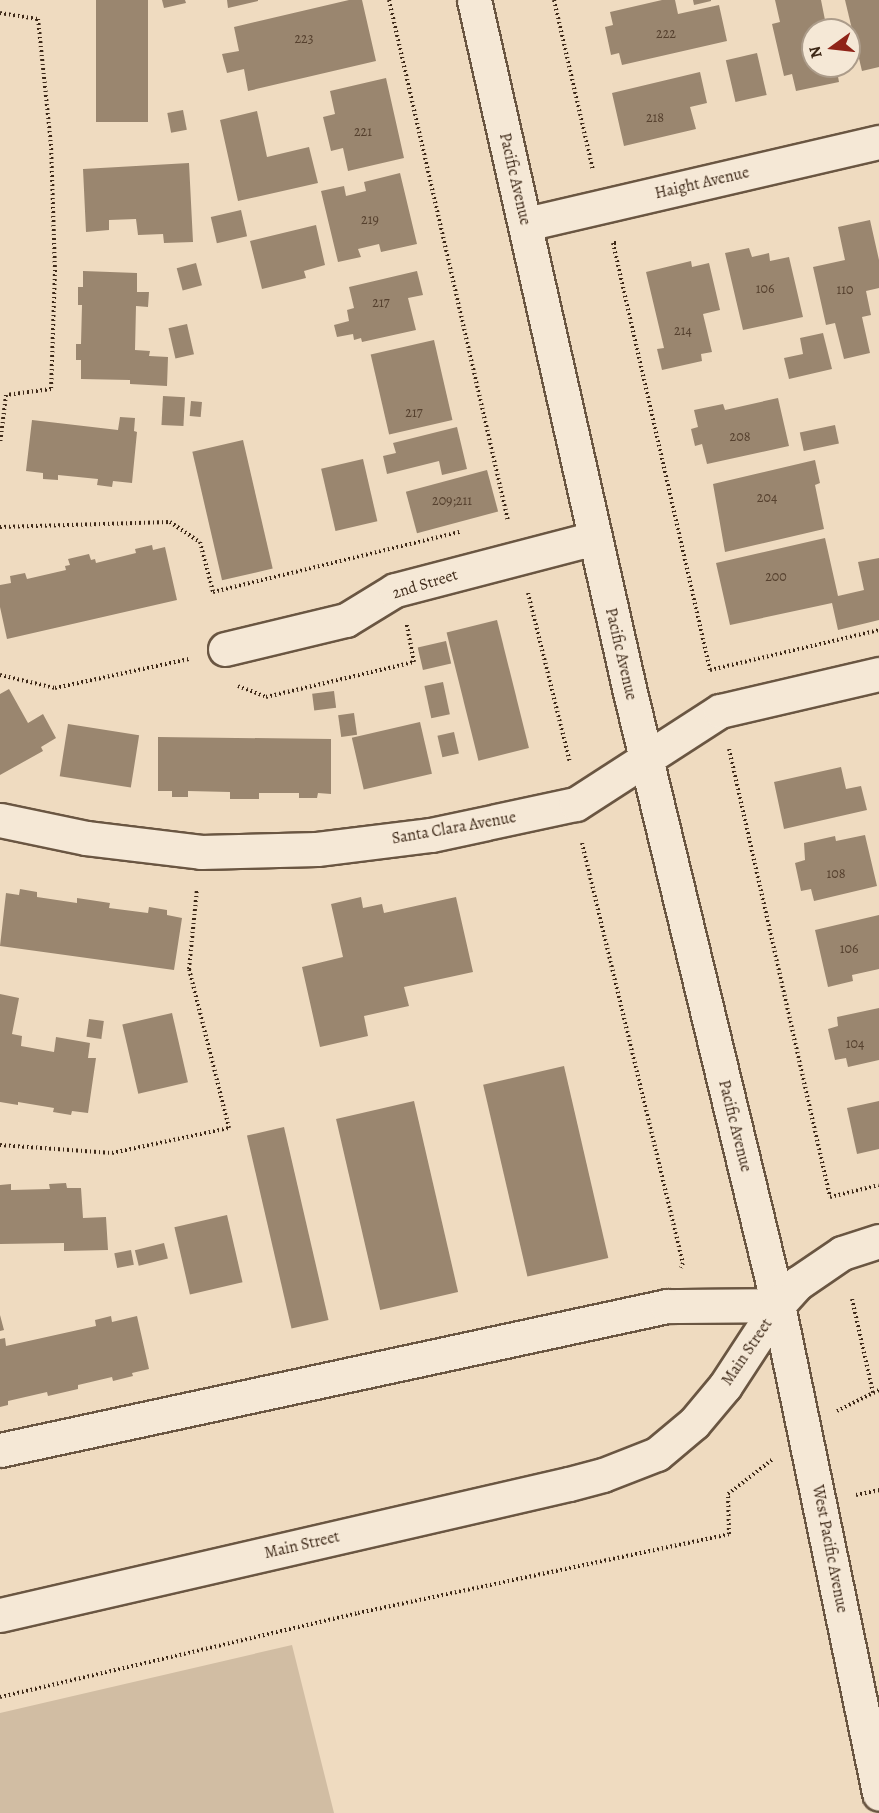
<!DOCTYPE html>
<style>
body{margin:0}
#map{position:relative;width:879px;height:1813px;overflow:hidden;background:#efdbc0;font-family:Alegreya,serif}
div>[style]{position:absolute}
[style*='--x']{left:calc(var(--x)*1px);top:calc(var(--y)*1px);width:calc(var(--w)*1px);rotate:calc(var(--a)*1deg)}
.green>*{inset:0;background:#d1bda3}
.building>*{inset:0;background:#9a866f;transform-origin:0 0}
.path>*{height:4px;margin-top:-2px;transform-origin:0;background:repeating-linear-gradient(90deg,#3e2918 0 1.5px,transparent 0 4.5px)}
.roads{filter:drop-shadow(2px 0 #6a5642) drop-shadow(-2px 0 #6a5642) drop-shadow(0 2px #6a5642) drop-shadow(0 -2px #6a5642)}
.street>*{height:33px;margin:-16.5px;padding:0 16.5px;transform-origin:16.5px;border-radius:16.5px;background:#f5e8d6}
.secondary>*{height:33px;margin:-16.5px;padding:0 16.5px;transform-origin:16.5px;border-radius:16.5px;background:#f5e8d6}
span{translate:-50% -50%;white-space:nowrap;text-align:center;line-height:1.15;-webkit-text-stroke:4.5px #f5e8d6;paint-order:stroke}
.number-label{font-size:14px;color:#55402e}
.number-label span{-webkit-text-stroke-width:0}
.street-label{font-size:16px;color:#3e2918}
.north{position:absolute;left:801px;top:18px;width:60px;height:60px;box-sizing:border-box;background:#f5e8d6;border:2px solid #ac9c8a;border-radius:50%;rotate:255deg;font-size:16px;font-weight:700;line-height:24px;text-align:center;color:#3e2918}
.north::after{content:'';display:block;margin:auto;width:21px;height:27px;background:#8f2418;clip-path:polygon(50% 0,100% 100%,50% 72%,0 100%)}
</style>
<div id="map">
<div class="green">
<div style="clip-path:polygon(292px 1645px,334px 1813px,0 1813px,0 1713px)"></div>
</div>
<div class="building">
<div style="left:96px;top:0;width:52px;height:122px"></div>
<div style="clip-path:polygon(162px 0,185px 0,186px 3px,164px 8px)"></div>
<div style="clip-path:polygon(227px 0,258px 0,258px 1px,228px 8px)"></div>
<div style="clip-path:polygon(349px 0,362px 0,376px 61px,248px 91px,244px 69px,227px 73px,222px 54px,239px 51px,234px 27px)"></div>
<div style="clip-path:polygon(662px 0,675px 0,678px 14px,719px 5px,727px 41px,622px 65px,619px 53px,611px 55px,605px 27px,613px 25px,610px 12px)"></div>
<div style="clip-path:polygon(693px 0,711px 0,711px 1px,694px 5px)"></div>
<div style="clip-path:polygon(775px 0,821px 0,827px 30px,813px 30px,813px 66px,836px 66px,839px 82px,796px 91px,792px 74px,784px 76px,772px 24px,780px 22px)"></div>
<div style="clip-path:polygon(845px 0,879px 0,879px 67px,862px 71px)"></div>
<div style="left:757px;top:53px;width:43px;height:32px;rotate:77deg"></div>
<div style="clip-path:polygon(700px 72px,707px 103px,690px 107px,696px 129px,624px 146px,612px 93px)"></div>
<div style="clip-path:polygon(386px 78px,404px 158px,348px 171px,343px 148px,331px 151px,323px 117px,335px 114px,330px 91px)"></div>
<div style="left:183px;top:110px;width:20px;height:16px;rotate:79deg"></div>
<div style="clip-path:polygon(257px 111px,267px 157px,309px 147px,318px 183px,238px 201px,220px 120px)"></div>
<div style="clip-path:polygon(189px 163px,193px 242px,164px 243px,163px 234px,138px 235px,136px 219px,109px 220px,109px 230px,86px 232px,83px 169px)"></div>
<div style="clip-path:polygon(400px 173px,417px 244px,381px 252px,379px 244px,358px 249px,361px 257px,338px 262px,321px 191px,344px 186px,346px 196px,366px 191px,364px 182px)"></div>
<div style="left:241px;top:210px;width:27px;height:31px;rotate:77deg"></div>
<div style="clip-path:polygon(870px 220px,879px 260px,879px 288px,866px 291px,871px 315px,862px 317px,870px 353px,844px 359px,835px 323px,826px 325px,813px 267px,845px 260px,838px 227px)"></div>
<div style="clip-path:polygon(316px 225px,325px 265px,304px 271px,306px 278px,262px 289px,250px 241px)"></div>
<div style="clip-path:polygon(749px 248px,752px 257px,769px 253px,770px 261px,789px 257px,803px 317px,743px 330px,725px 253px)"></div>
<div style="clip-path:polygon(691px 261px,692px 267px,709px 263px,720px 310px,703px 314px,712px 352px,701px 354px,702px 361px,662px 370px,657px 349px,664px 348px,646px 272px)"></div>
<div style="left:196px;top:263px;width:23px;height:20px;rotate:75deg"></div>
<div style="clip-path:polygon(83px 271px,137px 273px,137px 292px,149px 292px,148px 307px,136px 306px,135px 350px,150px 351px,149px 356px,168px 357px,167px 386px,130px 384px,130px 380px,81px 379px,81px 360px,76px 360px,76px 344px,81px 344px,82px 305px,78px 305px,78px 287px,83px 287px)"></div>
<div style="clip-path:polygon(417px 271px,423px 295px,408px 298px,416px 330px,362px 342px,361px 338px,354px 340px,353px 334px,337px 337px,334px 325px,349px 321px,347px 310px,354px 308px,349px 287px)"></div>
<div style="left:187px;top:324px;width:31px;height:19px;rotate:77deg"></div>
<div style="clip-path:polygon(823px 333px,832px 369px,789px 379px,784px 358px,803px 354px,800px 338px)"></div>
<div style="left:434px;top:340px;width:82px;height:65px;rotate:77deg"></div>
<div style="left:163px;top:396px;width:22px;height:29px;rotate:3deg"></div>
<div style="clip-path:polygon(778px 398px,789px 446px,707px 464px,702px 444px,695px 446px,691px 429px,698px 427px,694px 410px,723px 404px,725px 410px)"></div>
<div style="left:191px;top:401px;width:11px;height:15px;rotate:5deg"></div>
<div style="clip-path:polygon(120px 417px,135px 418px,134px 431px,137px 432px,132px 483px,113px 481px,112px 487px,97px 485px,98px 479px,58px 475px,58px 480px,43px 479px,43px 473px,26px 471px,32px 420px,118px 430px)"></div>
<div style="left:835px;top:425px;width:19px;height:36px;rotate:78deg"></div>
<div style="clip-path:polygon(457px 427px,467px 469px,442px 475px,439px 461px,387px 474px,383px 456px,396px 453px,393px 443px)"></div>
<div style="left:243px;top:440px;width:132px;height:52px;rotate:77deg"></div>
<div style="left:363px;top:459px;width:64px;height:43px;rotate:77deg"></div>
<div style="clip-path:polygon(815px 460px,820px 483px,815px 485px,824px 529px,725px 552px,713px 484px)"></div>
<div style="left:487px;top:470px;width:43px;height:84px;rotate:75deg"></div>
<div style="clip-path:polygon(825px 538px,838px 596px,864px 590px,858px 562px,879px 558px,879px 620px,838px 630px,832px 603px,730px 625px,716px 563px)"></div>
<div style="clip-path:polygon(152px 545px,153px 550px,165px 547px,177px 600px,7px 639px,0 607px,0 585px,11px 583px,10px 576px,25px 573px,27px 579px,66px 570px,65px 566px,70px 565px,68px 559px,89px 554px,91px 560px,95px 559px,96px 563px,136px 553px,135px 549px)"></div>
<div style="left:497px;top:620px;width:132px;height:52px;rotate:76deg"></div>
<div style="left:446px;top:641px;width:23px;height:29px;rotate:77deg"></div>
<div style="left:443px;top:682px;width:33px;height:19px;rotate:78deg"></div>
<div style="clip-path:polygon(9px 689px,28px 723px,43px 714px,56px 738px,41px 747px,43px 751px,0 775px,0 694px)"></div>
<div style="left:334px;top:691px;width:17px;height:22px;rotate:83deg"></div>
<div style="left:354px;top:713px;width:22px;height:16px;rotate:82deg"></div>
<div style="left:420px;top:722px;width:53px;height:70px;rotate:77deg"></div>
<div style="left:68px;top:724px;width:72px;height:53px;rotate:9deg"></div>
<div style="left:454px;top:732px;width:22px;height:17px;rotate:77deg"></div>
<div style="clip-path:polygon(158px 737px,331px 739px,331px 794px,318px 793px,317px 798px,299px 798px,299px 793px,259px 793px,259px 799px,230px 799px,230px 792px,188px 791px,188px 797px,172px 797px,172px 791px,158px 791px)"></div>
<div style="clip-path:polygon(841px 767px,846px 789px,861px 786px,867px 810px,784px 829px,774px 782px)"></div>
<div style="clip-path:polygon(865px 835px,877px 886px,814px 901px,811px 889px,801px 891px,795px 863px,805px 860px,804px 843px,835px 836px,836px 841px)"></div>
<div style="clip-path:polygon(20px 889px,37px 892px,37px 897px,77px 903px,77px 898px,110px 903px,109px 908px,148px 913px,149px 907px,167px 910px,167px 915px,182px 918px,174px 970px,0 946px,6px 893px,19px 895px)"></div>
<div style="clip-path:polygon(361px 897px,363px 908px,382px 904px,384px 913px,456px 897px,473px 972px,404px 987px,409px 1006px,364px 1016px,368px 1036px,320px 1047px,302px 967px,343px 957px,331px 904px)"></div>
<div style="clip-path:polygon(879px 915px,879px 969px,852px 975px,853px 981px,828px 987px,815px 930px)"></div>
<div style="clip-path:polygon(0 994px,19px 998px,12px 1034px,22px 1036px,21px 1046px,54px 1052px,56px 1037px,90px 1043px,88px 1058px,96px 1058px,88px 1113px,72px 1111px,71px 1115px,53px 1112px,54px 1108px,18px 1102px,18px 1105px,0 1102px)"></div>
<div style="clip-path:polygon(879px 1008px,879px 1060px,848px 1067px,846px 1058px,835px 1060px,828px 1029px,838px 1026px,837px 1017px)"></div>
<div style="left:172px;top:1013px;width:71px;height:51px;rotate:77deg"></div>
<div style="left:89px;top:1019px;width:15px;height:18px;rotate:8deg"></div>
<div style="left:564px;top:1066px;width:197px;height:83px;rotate:77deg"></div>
<div style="left:414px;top:1101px;width:196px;height:80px;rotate:77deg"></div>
<div style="clip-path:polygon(879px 1101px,879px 1149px,857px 1154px,847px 1108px)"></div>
<div style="left:284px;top:1127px;width:198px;height:38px;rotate:77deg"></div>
<div style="clip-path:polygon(66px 1183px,67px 1188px,81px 1188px,83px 1218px,106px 1217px,108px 1250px,64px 1251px,64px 1243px,0 1244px,0 1185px,11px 1184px,11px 1190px,50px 1189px,49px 1184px)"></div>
<div style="left:227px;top:1215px;width:69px;height:54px;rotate:77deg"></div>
<div style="left:164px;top:1243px;width:16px;height:30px;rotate:76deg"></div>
<div style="left:131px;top:1250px;width:15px;height:17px;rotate:79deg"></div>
<div style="clip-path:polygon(0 1315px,4px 1330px,0 1331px)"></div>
<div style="clip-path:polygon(111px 1316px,112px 1322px,137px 1316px,149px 1369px,132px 1373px,133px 1376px,113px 1381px,112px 1377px,78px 1385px,78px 1389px,48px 1396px,47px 1392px,8px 1401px,8px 1405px,0 1407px,0 1339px,5px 1338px,6px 1346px,96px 1326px,95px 1320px)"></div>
</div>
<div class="path">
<div style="--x:389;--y:0;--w:534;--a:77.13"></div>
<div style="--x:554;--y:0;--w:174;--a:77.1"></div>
<div style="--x:0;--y:13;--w:38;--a:9"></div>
<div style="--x:38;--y:19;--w:126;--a:84.1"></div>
<div style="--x:51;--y:144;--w:126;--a:88.2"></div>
<div style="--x:55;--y:270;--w:119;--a:91.9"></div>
<div style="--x:51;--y:389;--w:45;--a:172.4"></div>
<div style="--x:6;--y:395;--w:49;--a:97"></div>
<div style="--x:616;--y:243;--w:3;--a:180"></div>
<div style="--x:613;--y:243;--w:438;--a:77.2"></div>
<div style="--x:710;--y:670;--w:174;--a:-13.3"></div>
<div style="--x:0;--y:527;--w:170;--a:-1.7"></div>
<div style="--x:170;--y:522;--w:36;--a:34"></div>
<div style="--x:200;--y:542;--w:52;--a:75.4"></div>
<div style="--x:213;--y:592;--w:254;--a:-13.7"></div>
<div style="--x:528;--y:593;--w:175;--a:76.1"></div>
<div style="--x:0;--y:675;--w:57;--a:13.3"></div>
<div style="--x:55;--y:688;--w:137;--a:-12.2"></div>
<div style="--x:238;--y:686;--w:30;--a:21"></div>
<div style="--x:266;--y:697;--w:152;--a:-13.3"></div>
<div style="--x:414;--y:662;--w:38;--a:-101"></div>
<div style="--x:729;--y:749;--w:459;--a:77.3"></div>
<div style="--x:830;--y:1197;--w:50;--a:-13.8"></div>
<div style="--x:582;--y:843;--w:432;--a:76.5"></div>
<div style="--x:683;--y:1263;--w:5;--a:112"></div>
<div style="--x:0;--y:1145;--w:112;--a:4.1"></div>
<div style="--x:112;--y:1153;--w:120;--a:-12.1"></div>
<div style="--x:229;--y:1128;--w:164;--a:-104.1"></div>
<div style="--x:189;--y:969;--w:80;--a:-84.3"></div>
<div style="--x:852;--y:1299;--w:96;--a:77.4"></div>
<div style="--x:837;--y:1411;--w:47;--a:-26.6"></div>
<div style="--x:856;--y:1495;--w:24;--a:-12"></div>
<div style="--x:0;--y:1697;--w:368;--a:-13.2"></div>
<div style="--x:358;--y:1613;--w:379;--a:-12"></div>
<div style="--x:729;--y:1534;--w:40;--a:-91.4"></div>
<div style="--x:728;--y:1494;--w:57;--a:-37.9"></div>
</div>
<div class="roads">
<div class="street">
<div style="--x:526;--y:224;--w:362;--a:-13.1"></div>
<div style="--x:225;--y:649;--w:124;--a:-13.5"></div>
<div style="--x:346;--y:620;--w:57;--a:-31.5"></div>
<div style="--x:395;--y:590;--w:206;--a:-14.6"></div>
<div style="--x:0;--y:820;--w:88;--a:11.8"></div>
<div style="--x:86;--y:838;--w:116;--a:6.9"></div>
<div style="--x:201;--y:852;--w:116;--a:-1.5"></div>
<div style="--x:317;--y:849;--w:115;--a:-7"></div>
<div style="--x:431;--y:835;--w:148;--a:-12.1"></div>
<div style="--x:576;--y:804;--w:171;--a:-32.9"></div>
<div style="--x:720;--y:711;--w:163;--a:-13.1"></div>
<div style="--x:0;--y:1450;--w:682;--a:-12.18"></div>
<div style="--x:667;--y:1306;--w:111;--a:-0.5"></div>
<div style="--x:778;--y:1305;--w:499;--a:78.3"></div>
</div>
<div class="secondary">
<div style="--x:474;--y:0;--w:705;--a:77.3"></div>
<div style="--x:629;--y:688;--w:635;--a:76.42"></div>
<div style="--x:0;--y:1615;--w:584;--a:-12.97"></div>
<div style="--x:569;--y:1484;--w:35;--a:-15"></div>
<div style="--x:603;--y:1475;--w:58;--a:-21.3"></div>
<div style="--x:657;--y:1454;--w:48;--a:-40"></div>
<div style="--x:694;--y:1423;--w:48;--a:-50"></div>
<div style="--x:725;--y:1386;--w:97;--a:-56.8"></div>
<div style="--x:778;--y:1305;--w:30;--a:-48"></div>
<div style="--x:798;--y:1283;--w:53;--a:-34.3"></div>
<div style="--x:842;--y:1253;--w:39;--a:-18"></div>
</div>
</div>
<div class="number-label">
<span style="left:666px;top:34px">222</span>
<span style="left:304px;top:39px">223</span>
<span style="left:655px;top:118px">218</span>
<span style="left:363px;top:132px">221</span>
<span style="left:370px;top:220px">219</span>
<span style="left:765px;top:289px">106</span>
<span style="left:845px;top:290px">110</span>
<span style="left:381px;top:303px">217</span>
<span style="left:683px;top:331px">214</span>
<span style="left:414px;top:413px">217</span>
<span style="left:740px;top:437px">208</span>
<span style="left:767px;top:498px">204</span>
<span style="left:452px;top:501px">209;211</span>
<span style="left:776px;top:577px">200</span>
<span style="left:836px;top:874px">108</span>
<span style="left:849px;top:949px">106</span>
<span style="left:855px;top:1044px">104</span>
</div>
<div class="street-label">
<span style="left:515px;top:179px;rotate:77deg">Pacific Avenue</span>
<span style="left:702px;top:183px;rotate:-13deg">Haight Avenue</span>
<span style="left:425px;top:584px;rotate:-17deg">2nd Street</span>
<span style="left:621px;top:654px;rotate:77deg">Pacific Avenue</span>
<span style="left:454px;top:828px;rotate:-10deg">Santa Clara Avenue</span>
<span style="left:735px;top:1126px;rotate:76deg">Pacific Avenue</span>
<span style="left:747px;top:1352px;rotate:-56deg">Main Street</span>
<span style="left:302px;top:1545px;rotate:-13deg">Main Street</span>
<span style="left:830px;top:1549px;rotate:79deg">West Pacific Avenue</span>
</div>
<div class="north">N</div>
</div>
